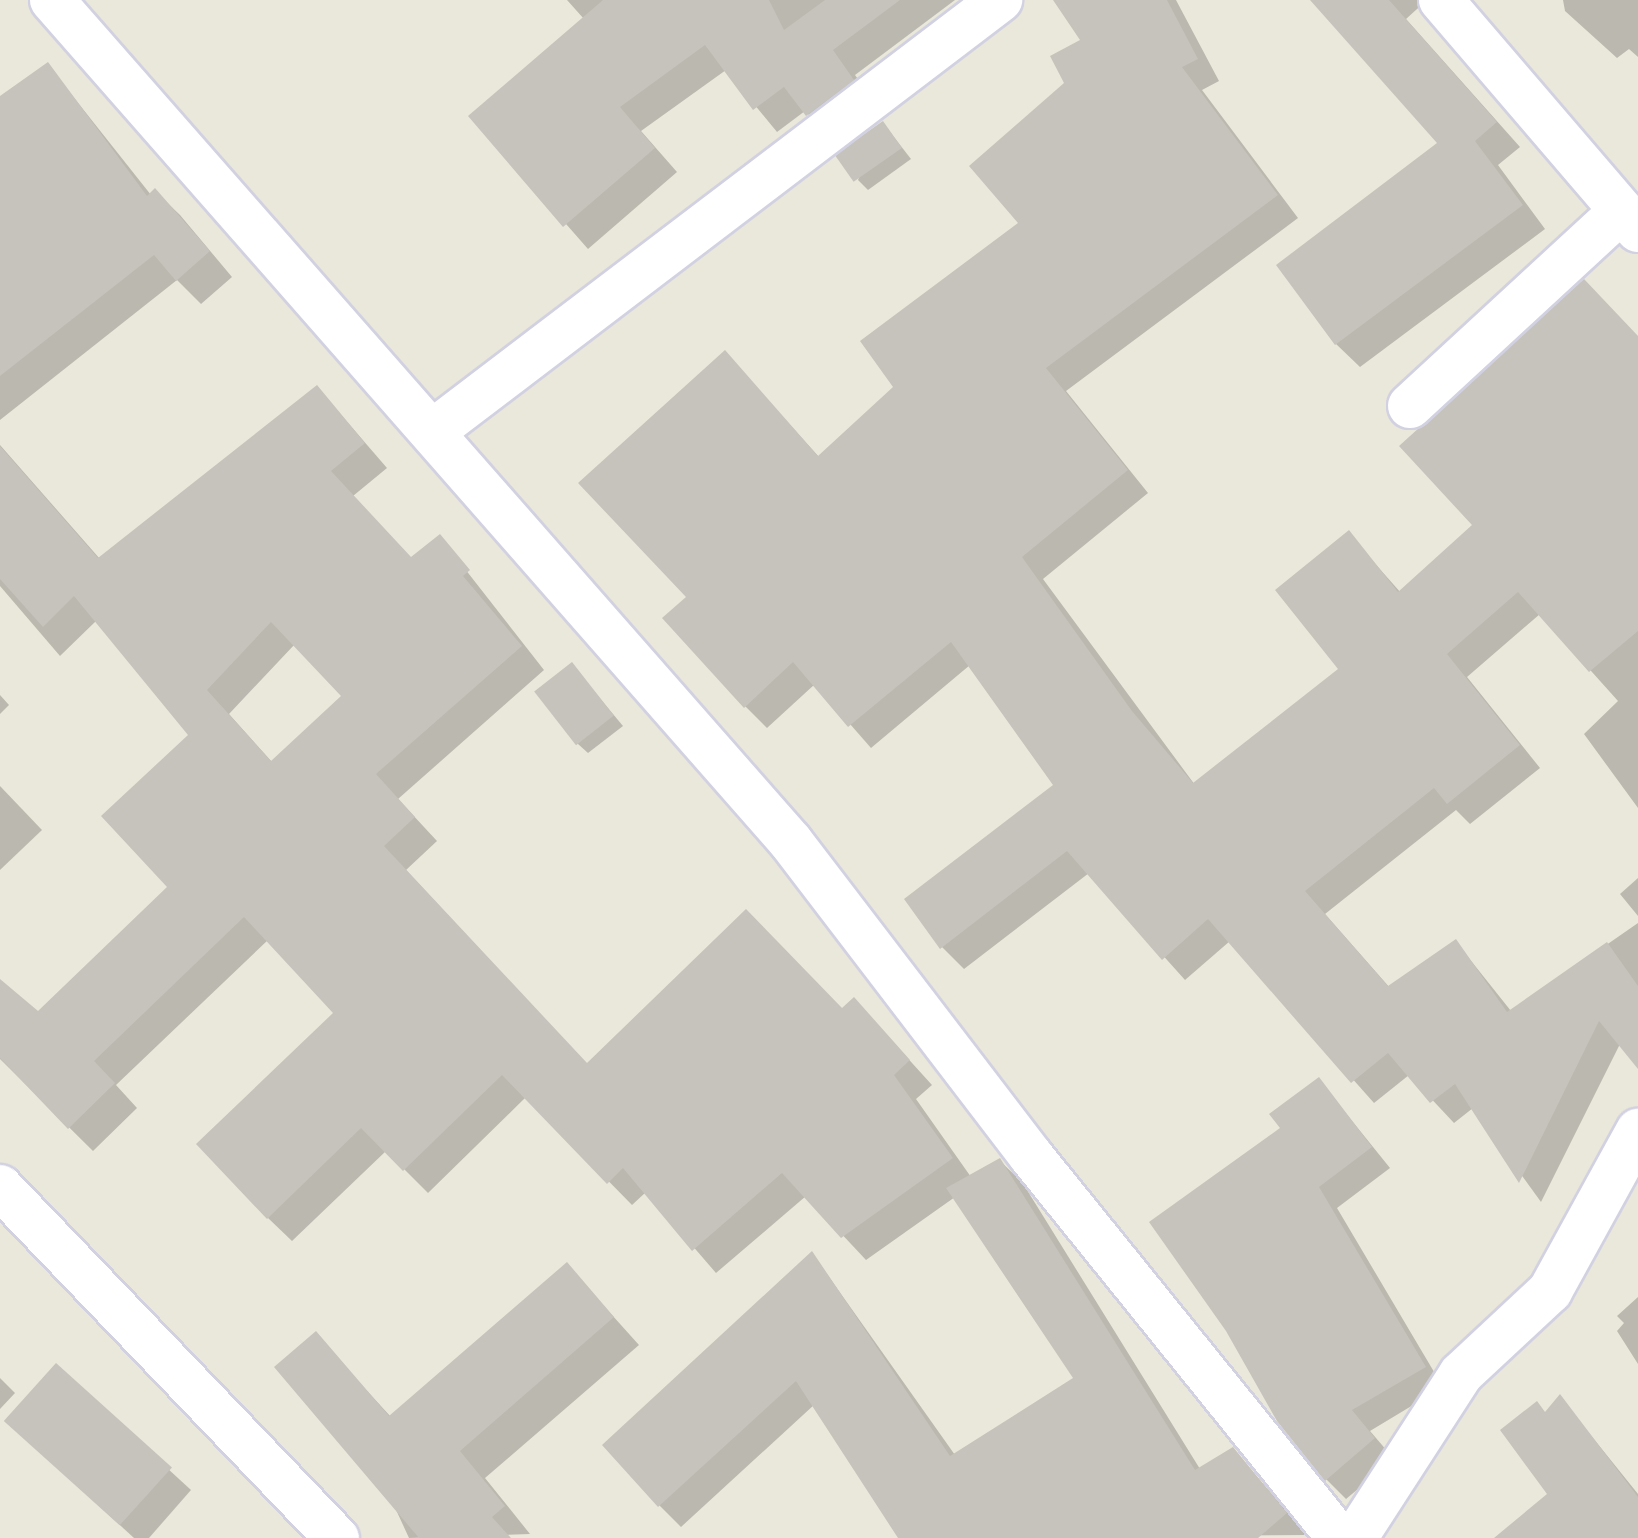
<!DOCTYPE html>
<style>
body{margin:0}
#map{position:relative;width:1638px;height:1538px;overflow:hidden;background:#eae7db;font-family:Barlow,sans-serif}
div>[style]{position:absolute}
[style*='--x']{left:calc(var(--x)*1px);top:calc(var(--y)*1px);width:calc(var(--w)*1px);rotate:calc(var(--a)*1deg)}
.shadow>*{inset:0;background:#0003}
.building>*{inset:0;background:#c5c3bb;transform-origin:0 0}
.roads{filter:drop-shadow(2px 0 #d1d1e1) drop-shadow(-2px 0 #d1d1e1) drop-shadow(0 2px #d1d1e1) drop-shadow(0 -2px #d1d1e1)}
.street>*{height:44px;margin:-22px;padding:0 22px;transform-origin:22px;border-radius:22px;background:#fff}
.secondary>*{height:44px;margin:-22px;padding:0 22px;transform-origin:22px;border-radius:22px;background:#fff}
span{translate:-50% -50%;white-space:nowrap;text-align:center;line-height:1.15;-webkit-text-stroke:8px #fff;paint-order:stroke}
</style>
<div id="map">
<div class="shadow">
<div style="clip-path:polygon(567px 0,955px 0,855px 75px,876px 104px,831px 138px,805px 111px,777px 132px,726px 70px,641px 131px,677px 172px,588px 249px,471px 116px,584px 19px)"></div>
<div style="clip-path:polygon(1056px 0,1176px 0,1219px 81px,1202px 90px,1298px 218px,1066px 391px,1148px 493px,1043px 579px,1195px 785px,1341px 669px,1348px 533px,1401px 593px,1475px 525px,1638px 338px,1638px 808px,1584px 734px,1618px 701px,1540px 614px,1467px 677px,1540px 768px,1470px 824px,1456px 810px,1325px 914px,1390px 988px,1456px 942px,1511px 1011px,1638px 923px,1638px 1062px,1620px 1044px,1541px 1202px,1473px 1108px,1454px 1123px,1409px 1075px,1374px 1103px,1230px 941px,1185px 980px,1089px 873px,964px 969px,942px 947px,1056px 786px,970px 665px,871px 748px,815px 684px,767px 728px,745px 706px,689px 597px,724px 352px,819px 457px,896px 387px,1021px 224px,1083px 41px)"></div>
<div style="clip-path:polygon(1313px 0,1427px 0,1406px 19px,1520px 147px,1498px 165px,1545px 229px,1360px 367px,1336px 344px,1440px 144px)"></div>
<div style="clip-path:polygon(1563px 0,1638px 0,1638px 57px,1629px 49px,1617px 58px,1565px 11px)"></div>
<div style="clip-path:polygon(48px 65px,151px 195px,155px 191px,180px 215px,232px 277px,201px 304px,177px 280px,0 420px,0 99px)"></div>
<div style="clip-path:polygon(883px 123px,911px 159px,868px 190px,858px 180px)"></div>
<div style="clip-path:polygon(evenodd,317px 387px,387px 468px,353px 496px,412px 559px,440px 537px,544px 670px,398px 799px,437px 841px,406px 870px,587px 1065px,842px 1010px,854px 999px,932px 1085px,916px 1099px,971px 1177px,1000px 1161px,1022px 1182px,1200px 1469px,1233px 1449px,1307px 1535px,900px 1538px,815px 1404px,681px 1527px,659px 1505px,812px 1253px,955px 1455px,1076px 1379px,955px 1197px,866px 1260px,806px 1196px,716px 1273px,646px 1192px,632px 1205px,526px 1097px,428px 1193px,386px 1151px,292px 1241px,268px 1218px,336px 1013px,268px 940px,116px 1085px,137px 1108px,93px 1151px,0 1059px,0 981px,38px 1014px,170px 887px,191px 735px,96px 621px,60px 656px,0 586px,0 445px,100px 559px,317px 387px,295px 644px,344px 696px,272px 762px,229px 714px,295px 644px)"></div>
<div style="clip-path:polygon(572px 665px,623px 726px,588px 753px,578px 744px)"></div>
<div style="clip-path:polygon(0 695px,9px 705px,0 714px)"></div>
<div style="clip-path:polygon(0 786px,42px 830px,0 870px)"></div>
<div style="clip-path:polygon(1638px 878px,1638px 916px,1620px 894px)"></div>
<div style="clip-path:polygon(1319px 1080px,1390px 1168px,1337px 1208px,1443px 1387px,1370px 1431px,1394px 1459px,1346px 1499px,1326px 1479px,1283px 1129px)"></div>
<div style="clip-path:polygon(567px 1265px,639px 1345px,485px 1478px,530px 1534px,409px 1538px,315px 1334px,391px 1417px)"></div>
<div style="clip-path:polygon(1638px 1297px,1638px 1364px,1617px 1331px,1624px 1323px,1617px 1316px)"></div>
<div style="clip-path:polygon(56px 1366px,191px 1490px,149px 1538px,134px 1538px,28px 1441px)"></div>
<div style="clip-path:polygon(0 1378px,15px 1393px,0 1409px)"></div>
<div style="clip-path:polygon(1560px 1397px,1638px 1494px,1638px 1538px,1497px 1538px,1550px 1494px,1546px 1413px)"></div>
</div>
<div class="building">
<div style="clip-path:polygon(603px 0,769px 0,784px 30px,825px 0,900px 0,833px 50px,854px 80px,806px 116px,784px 87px,753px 110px,705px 45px,620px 107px,655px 148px,563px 227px,468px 116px)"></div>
<div style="clip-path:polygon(1053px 0,1167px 0,1198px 59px,1182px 67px,1278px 195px,1046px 368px,1128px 470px,1022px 557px,1132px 711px,1193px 783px,1338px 669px,1275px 590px,1349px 530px,1398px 592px,1472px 525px,1399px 446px,1584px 279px,1638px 336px,1638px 631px,1589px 672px,1518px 592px,1447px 654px,1520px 745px,1447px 804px,1434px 788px,1305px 891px,1388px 986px,1456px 939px,1507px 1012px,1607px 942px,1638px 986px,1638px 1069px,1599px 1021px,1519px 1183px,1455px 1084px,1430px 1103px,1388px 1053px,1351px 1083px,1208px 919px,1162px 960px,1067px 851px,940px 949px,904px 899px,1053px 785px,951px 642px,848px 727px,793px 662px,744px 708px,662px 618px,686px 597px,578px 483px,725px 350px,818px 456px,893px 387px,860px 341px,1018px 223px,969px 166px,1064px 83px,1050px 56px,1080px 40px)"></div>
<div style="clip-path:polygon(1310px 0,1389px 0,1497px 122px,1475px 141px,1523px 205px,1335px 345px,1276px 265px,1437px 143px)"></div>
<div style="clip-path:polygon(48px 62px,147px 196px,155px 188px,210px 251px,176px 281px,154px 255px,0 376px,0 96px)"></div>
<div style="left:883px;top:121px;width:33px;height:59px;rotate:55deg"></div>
<div style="clip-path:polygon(evenodd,317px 385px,365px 443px,331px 471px,411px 557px,440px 534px,470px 570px,463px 576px,522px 646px,376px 774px,415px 817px,384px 846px,587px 1063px,746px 909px,842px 1008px,854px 997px,910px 1060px,894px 1075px,953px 1158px,841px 1238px,782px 1173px,692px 1251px,623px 1168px,607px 1184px,502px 1075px,403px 1171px,361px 1128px,267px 1219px,196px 1144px,333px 1013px,244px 917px,94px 1061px,115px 1083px,68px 1129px,0 1058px,0 979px,38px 1011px,167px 887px,101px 816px,188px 735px,74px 596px,43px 627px,0 579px,0 446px,98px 558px,317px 385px,271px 622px,341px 696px,271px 761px,207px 690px,271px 622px)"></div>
<div style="left:572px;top:662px;width:68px;height:48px;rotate:52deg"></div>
<div style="clip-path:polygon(1319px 1077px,1372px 1147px,1319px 1187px,1426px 1367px,1352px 1410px,1375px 1438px,1325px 1481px,1277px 1421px,1226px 1331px,1149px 1222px,1280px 1128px,1269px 1114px)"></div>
<div style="clip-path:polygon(1000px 1158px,1195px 1470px,1233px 1447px,1287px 1513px,1258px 1538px,898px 1538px,796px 1381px,658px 1507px,602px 1445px,812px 1251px,950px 1456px,1073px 1378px,946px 1188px)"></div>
<div style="clip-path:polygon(567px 1262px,614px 1317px,460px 1451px,505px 1506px,492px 1517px,511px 1538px,419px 1538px,274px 1367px,316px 1331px,389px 1416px)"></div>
<div style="left:56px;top:1363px;width:156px;height:78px;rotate:42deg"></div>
<div style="clip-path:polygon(1560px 1394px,1638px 1497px,1638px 1538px,1494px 1538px,1547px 1494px,1500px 1430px,1537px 1401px,1545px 1412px)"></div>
</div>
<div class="roads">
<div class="street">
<div style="--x:52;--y:0;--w:1120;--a:48.73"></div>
<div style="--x:791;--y:842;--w:395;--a:52.6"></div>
<div style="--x:1031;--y:1156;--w:491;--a:51.1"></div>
<div style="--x:1441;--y:0;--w:303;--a:49.4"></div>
<div style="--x:1410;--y:406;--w:287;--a:-42.7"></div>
<div style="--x:436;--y:429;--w:709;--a:-37.26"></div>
<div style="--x:1355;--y:1538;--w:195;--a:-57.1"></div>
<div style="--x:1461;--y:1374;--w:122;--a:-43"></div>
<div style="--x:1550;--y:1291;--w:183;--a:-61.2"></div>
</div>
<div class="secondary">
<div style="--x:0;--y:1187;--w:487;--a:46.2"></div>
</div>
</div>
</div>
